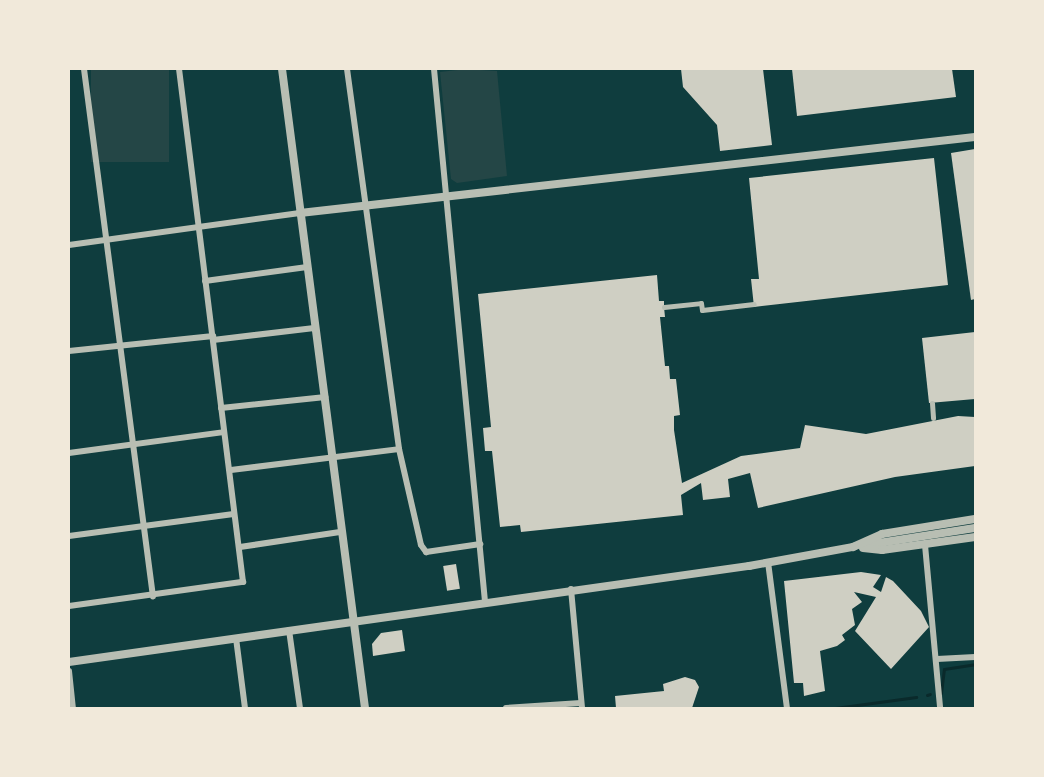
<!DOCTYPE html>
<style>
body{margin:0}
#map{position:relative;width:1044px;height:777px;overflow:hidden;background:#0f3d3e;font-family:Lato,sans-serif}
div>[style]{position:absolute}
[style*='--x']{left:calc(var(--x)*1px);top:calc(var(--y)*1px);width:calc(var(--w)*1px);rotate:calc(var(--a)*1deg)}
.green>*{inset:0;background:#244646;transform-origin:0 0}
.stream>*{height:3px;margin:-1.5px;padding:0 1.5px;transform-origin:1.5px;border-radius:1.5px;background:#0a2a2b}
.building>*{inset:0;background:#cfcfc3;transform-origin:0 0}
.pedestrian>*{height:5px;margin:-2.5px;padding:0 2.5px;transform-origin:2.5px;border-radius:2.5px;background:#b8beb3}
.minor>*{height:6px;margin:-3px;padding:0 3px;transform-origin:3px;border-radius:3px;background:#b8beb3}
.tertiary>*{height:8px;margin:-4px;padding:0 4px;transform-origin:4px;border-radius:4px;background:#b8beb3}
span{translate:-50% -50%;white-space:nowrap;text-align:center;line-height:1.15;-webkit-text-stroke:4.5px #f1e9da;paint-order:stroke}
.frame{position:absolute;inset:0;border:70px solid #f1e9da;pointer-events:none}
</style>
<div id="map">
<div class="green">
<div style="left:91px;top:69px;width:78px;height:93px"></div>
<div style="clip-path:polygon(466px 69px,497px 71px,507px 176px,457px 183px,451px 179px,440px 72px)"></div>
</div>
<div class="stream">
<div style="--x:941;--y:693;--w:24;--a:-83"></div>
<div style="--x:944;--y:669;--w:31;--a:-9"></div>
<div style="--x:927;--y:695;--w:3;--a:-18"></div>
<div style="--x:835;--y:708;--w:82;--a:-7.7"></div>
</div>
<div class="building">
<div style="clip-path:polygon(681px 69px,763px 69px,772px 145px,720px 151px,717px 125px,683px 87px)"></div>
<div style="clip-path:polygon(792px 69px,952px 69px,956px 97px,797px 116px)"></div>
<div style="clip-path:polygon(975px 149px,975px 299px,971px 300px,951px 153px)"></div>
<div style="clip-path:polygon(934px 158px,948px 285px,754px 307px,751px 279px,759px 279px,749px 178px)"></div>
<div style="clip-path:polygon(657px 275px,659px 301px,664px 301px,664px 307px,665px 317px,660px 317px,665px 366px,669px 366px,670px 379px,676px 379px,680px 415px,674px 416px,674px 430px,682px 483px,741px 456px,800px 448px,805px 425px,866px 434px,958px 416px,975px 417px,975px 466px,895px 477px,758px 508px,750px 473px,728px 479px,730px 497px,703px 500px,701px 483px,681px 495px,683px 515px,521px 532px,520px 525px,500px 527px,492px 451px,485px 451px,483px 428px,491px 427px,478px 294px)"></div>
<div style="clip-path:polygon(975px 332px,975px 399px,929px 403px,922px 338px)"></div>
<div style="left:456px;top:564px;width:25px;height:13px;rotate:81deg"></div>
<div style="clip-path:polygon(861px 572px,881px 575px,873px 587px,881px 592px,886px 577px,893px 581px,921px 611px,929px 627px,891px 669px,855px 631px,876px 597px,854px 592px,862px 602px,852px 609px,855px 625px,842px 635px,845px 640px,837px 646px,820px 651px,825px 691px,804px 696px,803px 683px,794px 683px,784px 581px)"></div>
<div style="clip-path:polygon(402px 630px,405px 651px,373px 656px,372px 644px,381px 633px)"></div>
<div style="clip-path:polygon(685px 677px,695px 680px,699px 687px,692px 708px,616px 708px,615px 696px,664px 691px,663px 684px)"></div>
</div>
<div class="pedestrian">
<div style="--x:664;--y:307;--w:37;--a:-6"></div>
<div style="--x:701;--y:303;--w:7;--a:82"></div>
<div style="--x:702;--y:310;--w:52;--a:-6.6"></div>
<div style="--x:932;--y:403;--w:15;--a:86"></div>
</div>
<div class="minor">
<div style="--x:84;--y:69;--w:532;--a:82.55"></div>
<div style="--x:347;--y:69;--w:384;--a:82.2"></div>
<div style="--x:399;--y:449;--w:98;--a:77.1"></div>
<div style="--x:421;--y:545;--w:9;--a:54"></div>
<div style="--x:426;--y:552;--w:55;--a:-8.4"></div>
<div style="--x:434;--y:69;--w:535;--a:84.53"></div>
<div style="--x:69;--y:245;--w:233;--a:-7.9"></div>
<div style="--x:205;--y:281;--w:103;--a:-7.8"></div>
<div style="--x:213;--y:340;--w:102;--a:-6.8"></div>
<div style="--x:69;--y:351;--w:145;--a:-5.9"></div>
<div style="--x:221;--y:408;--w:105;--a:-6"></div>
<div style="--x:69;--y:453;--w:156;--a:-7.7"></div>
<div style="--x:231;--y:470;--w:169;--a:-7.1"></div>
<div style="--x:69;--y:536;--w:166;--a:-7.6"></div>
<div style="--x:925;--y:545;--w:164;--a:84.7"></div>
<div style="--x:240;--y:547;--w:101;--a:-8.5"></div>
<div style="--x:768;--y:562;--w:147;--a:82.6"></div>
<div style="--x:571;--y:589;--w:120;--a:84.7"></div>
<div style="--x:69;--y:606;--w:176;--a:-7.9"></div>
<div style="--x:243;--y:582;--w:517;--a:-97.11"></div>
<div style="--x:289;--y:630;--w:79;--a:82"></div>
<div style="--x:236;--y:638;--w:71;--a:82.7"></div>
<div style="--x:937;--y:659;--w:38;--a:-3"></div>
<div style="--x:69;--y:671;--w:37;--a:84"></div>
<div style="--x:506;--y:708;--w:75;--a:-3.8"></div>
</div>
<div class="tertiary">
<div style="--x:282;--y:69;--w:644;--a:82.6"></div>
<div style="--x:300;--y:213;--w:679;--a:-6.42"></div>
<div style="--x:866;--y:545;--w:110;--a:-8.9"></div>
<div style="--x:863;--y:548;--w:19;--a:6"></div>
<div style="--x:882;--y:550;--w:94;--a:-8"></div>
<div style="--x:69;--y:662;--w:687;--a:-8.04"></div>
<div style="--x:749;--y:566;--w:106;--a:-10.4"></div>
<div style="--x:853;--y:547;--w:32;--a:-24"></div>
<div style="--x:882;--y:534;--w:94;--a:-9.2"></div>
</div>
<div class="frame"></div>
</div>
